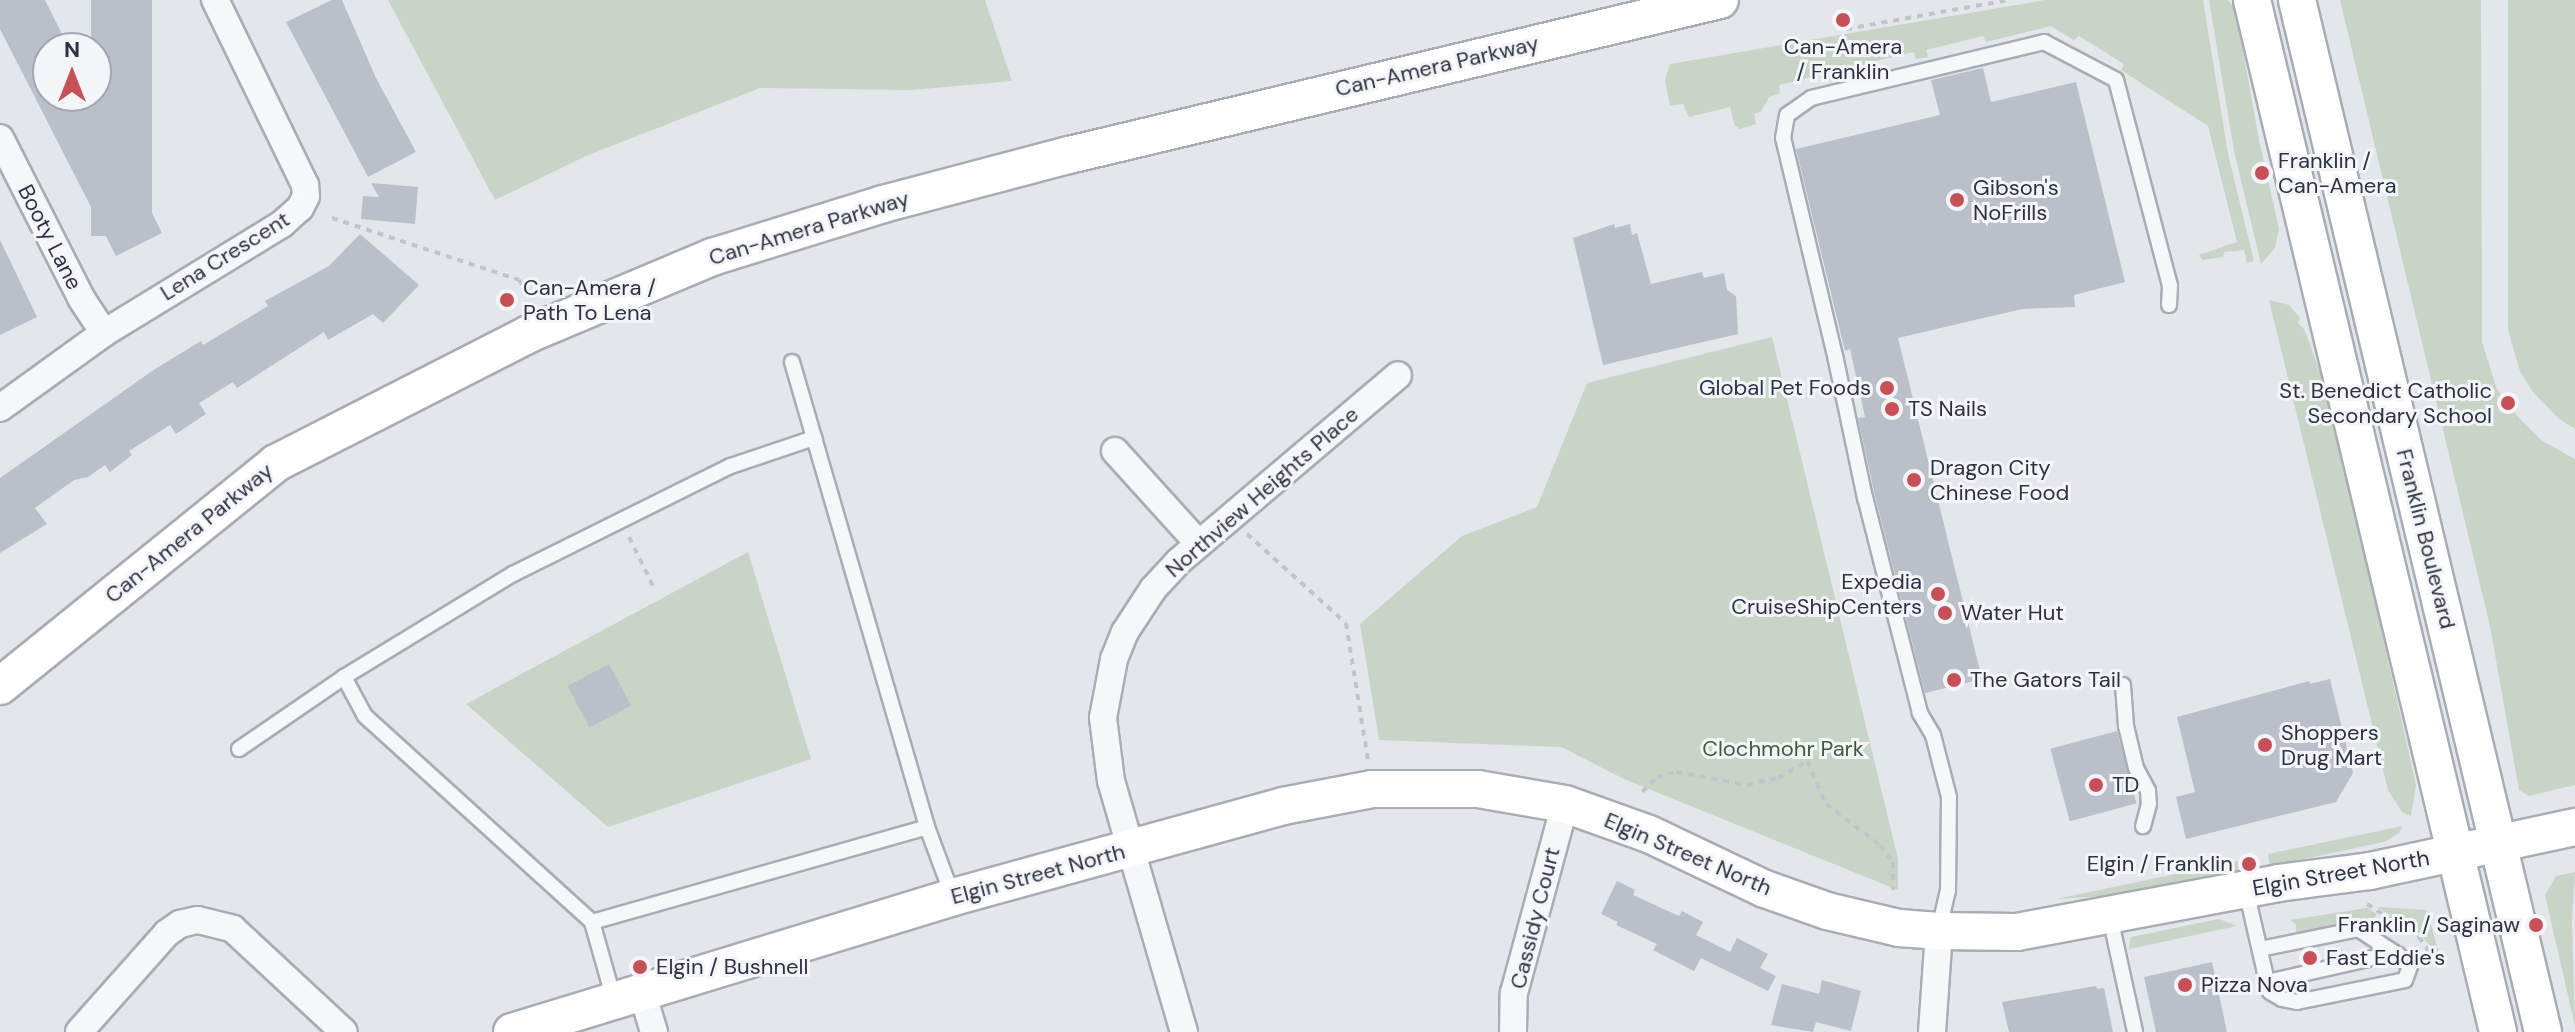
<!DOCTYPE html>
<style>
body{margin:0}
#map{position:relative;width:2575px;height:1032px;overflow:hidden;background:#e3e6eb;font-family:"DM Sans",sans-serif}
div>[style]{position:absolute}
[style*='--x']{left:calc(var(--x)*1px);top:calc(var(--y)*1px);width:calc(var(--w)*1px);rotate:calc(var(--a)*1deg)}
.green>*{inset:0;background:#c8d4c5}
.building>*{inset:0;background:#bbbfc8;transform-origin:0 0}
.path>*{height:4px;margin-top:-2px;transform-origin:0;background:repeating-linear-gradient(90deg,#c1c4ca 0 6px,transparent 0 12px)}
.roads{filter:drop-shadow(2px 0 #a8acb5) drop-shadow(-2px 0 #a8acb5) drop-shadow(0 2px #a8acb5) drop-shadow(0 -2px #a8acb5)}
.lane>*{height:14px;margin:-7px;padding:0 7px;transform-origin:7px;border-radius:7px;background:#f6f7f9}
.street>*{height:26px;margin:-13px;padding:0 13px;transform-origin:13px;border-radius:13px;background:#f6f7f9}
.secondary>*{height:36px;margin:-18px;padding:0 18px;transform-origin:18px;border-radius:18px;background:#fff}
.dots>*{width:22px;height:22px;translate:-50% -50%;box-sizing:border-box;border:4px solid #f3f5f8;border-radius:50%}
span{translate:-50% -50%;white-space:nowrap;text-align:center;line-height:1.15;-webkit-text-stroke:6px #f3f5f8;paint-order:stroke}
.poi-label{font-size:22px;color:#2c3243}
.left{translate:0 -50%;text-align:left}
.right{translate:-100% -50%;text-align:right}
.street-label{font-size:22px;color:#2c3243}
.park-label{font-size:22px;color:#3d5e3a}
.north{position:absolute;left:32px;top:32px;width:80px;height:80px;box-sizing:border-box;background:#f3f5f8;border:2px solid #a3a7b0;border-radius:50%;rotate:0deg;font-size:22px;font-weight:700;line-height:32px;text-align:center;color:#2c3243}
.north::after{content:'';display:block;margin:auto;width:28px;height:36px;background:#c94f57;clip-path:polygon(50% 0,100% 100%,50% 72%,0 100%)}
</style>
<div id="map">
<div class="green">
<div style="clip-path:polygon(388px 0,985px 0,1012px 81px,912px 90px,760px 88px,586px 156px,495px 200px)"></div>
<div style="clip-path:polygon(2045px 0,2203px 0,2228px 154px,2254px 261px,2247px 263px,2244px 250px,2224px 252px,2223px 257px,2202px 260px,2199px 255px,2237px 242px,2208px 126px,2121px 70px,2124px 64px,2079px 36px,2074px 40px,2051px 26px,1986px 42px,1983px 36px,1926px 50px,1928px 57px,1916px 59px,1914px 52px,1872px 62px,1874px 70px,1828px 81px,1825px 74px,1779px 85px,1780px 93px,1769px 97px,1761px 112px,1754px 114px,1756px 124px,1740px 129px,1735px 126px,1730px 107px,1689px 117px,1683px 104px,1670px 106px,1665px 80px,1670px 64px)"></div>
<div style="clip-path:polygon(2209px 0,2228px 0,2236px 11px,2259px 140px,2279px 229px,2275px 248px,2261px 264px,2234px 151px)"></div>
<div style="clip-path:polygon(2340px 0,2481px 0,2482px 342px,2497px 389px,2518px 417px,2542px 441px,2575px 459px,2575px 785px,2529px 796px,2519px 790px,2490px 626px)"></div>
<div style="clip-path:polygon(2508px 0,2575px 0,2575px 429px,2558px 418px,2532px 391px,2520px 371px,2508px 330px)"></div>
<div style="clip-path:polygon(2269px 300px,2289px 305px,2300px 318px,2298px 323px,2304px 329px,2329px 396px,2416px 785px,2411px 816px,2402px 812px,2388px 790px)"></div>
<div style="clip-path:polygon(1772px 337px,1898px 859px,1898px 890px,1624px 779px,1561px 747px,1379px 740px,1360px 624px,1462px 536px,1537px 507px,1587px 383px)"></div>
<div style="clip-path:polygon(748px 552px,811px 759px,608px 827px,466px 704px)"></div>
<div style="clip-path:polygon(2403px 826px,2399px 833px,2384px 842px,2270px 866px,2268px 854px)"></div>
<div style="clip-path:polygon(2253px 858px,2254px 865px,2238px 868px,2239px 873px,2137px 894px,2056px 899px)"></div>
<div style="clip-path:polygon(2575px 872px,2572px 921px,2575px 1026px,2545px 895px,2556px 876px)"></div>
<div style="clip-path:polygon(2377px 907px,2427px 910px,2440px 957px,2417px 931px)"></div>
<div style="clip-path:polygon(2367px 908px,2377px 914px,2369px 925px,2355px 921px,2296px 933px,2296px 924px,2290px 920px)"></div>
<div style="clip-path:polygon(2219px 919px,2237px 926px,2129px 949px,2131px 937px)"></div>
</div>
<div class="building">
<div style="clip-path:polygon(0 0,45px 0,69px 48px,48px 48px,48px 96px,94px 96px,162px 233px,116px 256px,0 29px)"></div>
<div style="left:91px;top:0;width:61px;height:236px"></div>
<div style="clip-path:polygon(332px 0,342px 0,376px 78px,416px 152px,368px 177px,286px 22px)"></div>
<div style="clip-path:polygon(1983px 68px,1991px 102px,2076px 82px,2125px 282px,2074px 295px,2075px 307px,2022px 309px,1898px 338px,1982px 679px,1925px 693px,1875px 496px,1858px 418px,1865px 417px,1850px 349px,1845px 351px,1796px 149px,1940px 115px,1931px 80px)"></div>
<div style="clip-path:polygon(371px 183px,418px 187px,415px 224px,361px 219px,363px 196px,379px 197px)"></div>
<div style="clip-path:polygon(1614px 224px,1615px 228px,1630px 224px,1632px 235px,1637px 233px,1651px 284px,1702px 272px,1704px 278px,1724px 273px,1727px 290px,1736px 296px,1738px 334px,1603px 365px,1573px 238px)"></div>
<div style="clip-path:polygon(360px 234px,419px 285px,383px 323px,373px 314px,328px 340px,324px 332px,237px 388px,233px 382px,199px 403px,206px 414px,176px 434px,170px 425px,129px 451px,132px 455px,110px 472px,105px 465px,88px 477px,74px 480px,35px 508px,47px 524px,0 553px,0 478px,155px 369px,201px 341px,203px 345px,268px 306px,265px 301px,329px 266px)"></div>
<div style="clip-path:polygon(0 240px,37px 317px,0 335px)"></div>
<div style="left:609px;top:664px;width:47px;height:47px;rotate:62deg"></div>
<div style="clip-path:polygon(2330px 679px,2353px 773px,2336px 802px,2186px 839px,2176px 797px,2195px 792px,2177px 717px,2309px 681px,2310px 684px)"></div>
<div style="left:2117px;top:731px;width:75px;height:69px;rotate:75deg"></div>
<div style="clip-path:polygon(1617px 881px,1635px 890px,1633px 895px,1679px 916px,1682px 911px,1703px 922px,1696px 935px,1730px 952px,1737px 938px,1768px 954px,1760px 968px,1776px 976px,1768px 991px,1701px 958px,1694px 971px,1653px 950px,1657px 944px,1616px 925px,1618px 922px,1601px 914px)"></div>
<div style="clip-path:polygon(2212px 962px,2227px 1032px,2156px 1032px,2144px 977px)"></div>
<div style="clip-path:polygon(1822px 980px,1861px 991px,1851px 1031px,1816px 1022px,1813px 1032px,1771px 1025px,1782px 984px,1819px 994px)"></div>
<div style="clip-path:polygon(2096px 986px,2097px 989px,2104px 988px,2113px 1032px,2009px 1032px,2002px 1002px)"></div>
</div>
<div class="path">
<div style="--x:1846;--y:29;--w:166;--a:-10.1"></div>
<div style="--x:332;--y:218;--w:197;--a:18.3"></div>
<div style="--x:519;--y:280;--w:24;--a:52"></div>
<div style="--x:1247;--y:534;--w:133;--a:42"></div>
<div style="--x:1346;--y:623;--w:139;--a:80.9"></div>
<div style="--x:629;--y:537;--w:59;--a:63.9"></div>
<div style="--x:1642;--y:792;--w:21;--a:-45"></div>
<div style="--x:1657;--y:777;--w:20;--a:-15"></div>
<div style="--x:1676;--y:772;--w:72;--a:10.4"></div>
<div style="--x:1747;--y:785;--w:32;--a:-13"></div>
<div style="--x:1778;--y:778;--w:34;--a:-30"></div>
<div style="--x:1807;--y:761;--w:47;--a:66.2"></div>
<div style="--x:1826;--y:804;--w:68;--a:37.2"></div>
<div style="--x:1880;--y:845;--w:21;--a:53"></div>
<div style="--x:1893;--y:862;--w:28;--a:90"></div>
<div style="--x:2367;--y:904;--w:62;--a:32.4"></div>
<div style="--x:2419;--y:937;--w:30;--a:56"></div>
<div style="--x:2436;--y:962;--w:8;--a:14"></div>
</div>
<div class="roads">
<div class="lane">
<div style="--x:792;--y:362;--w:484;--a:73.8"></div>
<div style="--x:927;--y:827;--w:75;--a:69.6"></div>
<div style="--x:344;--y:677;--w:44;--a:61.7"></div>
<div style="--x:365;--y:716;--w:307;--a:42.2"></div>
<div style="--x:592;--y:922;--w:81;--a:74.2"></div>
<div style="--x:2123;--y:685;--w:41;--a:85.8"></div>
<div style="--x:2126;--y:726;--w:43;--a:76.6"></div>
<div style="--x:2136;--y:768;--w:26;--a:62"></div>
<div style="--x:2148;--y:791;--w:13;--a:86"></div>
<div style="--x:2149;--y:804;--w:23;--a:105"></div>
<div style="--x:239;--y:749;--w:127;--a:-34.4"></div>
<div style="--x:344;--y:677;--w:198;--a:-31.4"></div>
<div style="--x:513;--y:574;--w:243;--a:-26.4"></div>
<div style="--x:731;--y:466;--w:88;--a:-18.6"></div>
<div style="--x:2246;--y:890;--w:94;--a:77.1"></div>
<div style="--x:2267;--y:982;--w:10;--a:73"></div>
<div style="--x:2270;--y:992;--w:14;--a:30"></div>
<div style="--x:2282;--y:999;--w:15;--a:11"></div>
<div style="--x:2297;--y:1002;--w:110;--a:-11.5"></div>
<div style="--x:2405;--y:980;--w:15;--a:-70"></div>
<div style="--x:2410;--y:966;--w:16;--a:-137"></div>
<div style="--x:2398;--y:955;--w:12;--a:180"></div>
<div style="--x:2386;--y:955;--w:122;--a:167.2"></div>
<div style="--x:2110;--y:917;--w:118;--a:77.7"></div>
<div style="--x:592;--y:922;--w:348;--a:-15.8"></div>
<div style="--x:1939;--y:929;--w:39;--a:-77"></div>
<div style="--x:1948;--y:891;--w:94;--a:-89.4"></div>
<div style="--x:1949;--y:797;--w:64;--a:-104.5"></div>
<div style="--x:1933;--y:735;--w:26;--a:-121"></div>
<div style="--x:1920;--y:713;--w:222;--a:-104.3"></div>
<div style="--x:1865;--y:498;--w:141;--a:-101.9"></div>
<div style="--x:1836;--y:360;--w:228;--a:-103.4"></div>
<div style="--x:1783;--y:138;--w:23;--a:-80"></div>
<div style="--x:1787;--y:115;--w:29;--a:-35"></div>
<div style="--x:1811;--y:98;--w:240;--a:-13.5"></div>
<div style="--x:2044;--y:42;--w:81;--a:27.8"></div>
<div style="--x:2116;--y:80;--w:213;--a:75.3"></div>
<div style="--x:2170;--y:286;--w:19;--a:93"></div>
<div style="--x:2260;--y:949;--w:100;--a:-11.5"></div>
<div style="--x:2358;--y:929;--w:48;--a:33"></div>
</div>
<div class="street">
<div style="--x:0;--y:138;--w:179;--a:63.1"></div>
<div style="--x:81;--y:298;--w:42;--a:56.7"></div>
<div style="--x:0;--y:408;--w:128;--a:-35.8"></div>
<div style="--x:104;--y:333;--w:209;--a:-31.5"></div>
<div style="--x:282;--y:224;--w:24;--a:-42"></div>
<div style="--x:300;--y:208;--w:13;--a:-63"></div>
<div style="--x:306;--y:196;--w:11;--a:-95"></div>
<div style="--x:305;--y:185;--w:206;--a:-115.9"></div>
<div style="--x:1115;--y:451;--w:125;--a:47.9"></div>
<div style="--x:642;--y:992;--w:42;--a:73.3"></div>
<div style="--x:79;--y:1032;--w:132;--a:-48.4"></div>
<div style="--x:167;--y:933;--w:16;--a:-35"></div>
<div style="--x:180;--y:924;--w:18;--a:-13"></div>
<div style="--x:198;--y:920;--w:36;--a:14"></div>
<div style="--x:233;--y:929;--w:151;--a:42.9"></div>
<div style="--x:1184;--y:1032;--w:261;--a:-106.2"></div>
<div style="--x:1111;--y:781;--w:64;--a:-97.2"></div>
<div style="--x:1103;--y:718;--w:60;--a:-79.4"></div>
<div style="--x:1114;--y:659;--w:29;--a:-68"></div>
<div style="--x:1125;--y:632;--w:51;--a:-56.9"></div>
<div style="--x:1153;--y:589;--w:38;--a:-47"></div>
<div style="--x:1179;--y:561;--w:287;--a:-40.3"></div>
<div style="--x:1513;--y:1032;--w:39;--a:-89"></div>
<div style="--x:1514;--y:993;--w:196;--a:-74.9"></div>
<div style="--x:1932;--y:1032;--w:101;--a:-86"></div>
</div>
<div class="secondary">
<div style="--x:2252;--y:0;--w:1061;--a:76.59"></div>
<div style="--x:2297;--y:0;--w:1061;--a:76.59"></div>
<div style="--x:0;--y:686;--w:355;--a:-38.9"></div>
<div style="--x:276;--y:463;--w:284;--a:-27"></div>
<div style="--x:529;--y:334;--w:199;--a:-22.8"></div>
<div style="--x:712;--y:257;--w:179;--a:-17.2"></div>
<div style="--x:883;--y:204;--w:192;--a:-14.8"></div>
<div style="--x:1069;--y:155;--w:669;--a:-13.39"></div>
<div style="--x:512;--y:1032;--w:461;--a:-17"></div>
<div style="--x:953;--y:897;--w:342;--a:-15.4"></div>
<div style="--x:1283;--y:806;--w:91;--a:-10.8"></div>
<div style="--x:1372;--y:789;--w:106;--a:0"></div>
<div style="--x:1478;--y:789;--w:88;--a:9.8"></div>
<div style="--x:1565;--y:804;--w:89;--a:19.7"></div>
<div style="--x:1649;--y:834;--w:128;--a:25.4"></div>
<div style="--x:1765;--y:889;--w:66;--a:19.5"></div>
<div style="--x:1827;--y:911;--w:74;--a:13.3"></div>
<div style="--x:1899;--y:928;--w:40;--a:4.3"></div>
<div style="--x:1939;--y:931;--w:78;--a:0.7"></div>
<div style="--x:2017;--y:932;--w:266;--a:-10.6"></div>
<div style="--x:2278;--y:883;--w:93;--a:-7.4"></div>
<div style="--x:2370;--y:871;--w:210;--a:-12.1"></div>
</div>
</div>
<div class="dots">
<div style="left:1843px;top:20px;background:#c94f57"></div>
<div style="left:2262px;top:173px;background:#c94f57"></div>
<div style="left:1957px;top:200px;background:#c94f57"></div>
<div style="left:507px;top:300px;background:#c94f57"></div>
<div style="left:1887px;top:388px;background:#c94f57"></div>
<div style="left:2508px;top:403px;background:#c94f57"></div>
<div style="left:1892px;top:409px;background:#c94f57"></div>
<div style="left:1914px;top:480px;background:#c94f57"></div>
<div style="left:1938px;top:594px;background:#c94f57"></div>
<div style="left:1945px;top:613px;background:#c94f57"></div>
<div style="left:1954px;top:680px;background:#c94f57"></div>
<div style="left:2265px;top:745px;background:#c94f57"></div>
<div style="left:2096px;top:785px;background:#c94f57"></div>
<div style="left:2249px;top:864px;background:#c94f57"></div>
<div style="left:2536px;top:925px;background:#c94f57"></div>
<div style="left:2310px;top:958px;background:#c94f57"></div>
<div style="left:640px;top:967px;background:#c94f57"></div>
<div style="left:2185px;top:985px;background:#c94f57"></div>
</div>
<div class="poi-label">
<span style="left:1843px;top:59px">Can-Amera<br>/ Franklin</span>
<span class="left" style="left:2278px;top:173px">Franklin /<br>Can-Amera</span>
<span class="left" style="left:1973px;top:200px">Gibson's<br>NoFrills</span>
<span class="left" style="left:523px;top:300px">Can-Amera /<br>Path To Lena</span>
<span class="right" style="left:1871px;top:388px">Global Pet Foods</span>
<span class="right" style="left:2492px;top:403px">St. Benedict Catholic<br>Secondary School</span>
<span class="left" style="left:1908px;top:409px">TS Nails</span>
<span class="left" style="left:1930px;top:480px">Dragon City<br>Chinese Food</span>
<span class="right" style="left:1922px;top:594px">Expedia<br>CruiseShipCenters</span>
<span class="left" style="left:1961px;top:613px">Water Hut</span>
<span class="left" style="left:1970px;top:680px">The Gators Tail</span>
<span class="left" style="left:2281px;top:745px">Shoppers<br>Drug Mart</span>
<span class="left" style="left:2112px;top:785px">TD</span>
<span class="right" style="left:2233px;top:864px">Elgin / Franklin</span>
<span class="right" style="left:2520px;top:925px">Franklin / Saginaw</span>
<span class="left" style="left:2326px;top:958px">Fast Eddie's</span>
<span class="left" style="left:656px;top:967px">Elgin / Bushnell</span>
<span class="left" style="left:2201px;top:985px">Pizza Nova</span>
</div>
<div class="street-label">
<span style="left:1437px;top:66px;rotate:-13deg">Can-Amera Parkway</span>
<span style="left:809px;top:228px;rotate:-17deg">Can-Amera Parkway</span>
<span style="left:50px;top:237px;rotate:63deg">Booty Lane</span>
<span style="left:225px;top:256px;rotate:-32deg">Lena Crescent</span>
<span style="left:1262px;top:492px;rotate:-41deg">Northview Heights Place</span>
<span style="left:189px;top:533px;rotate:-39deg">Can-Amera Parkway</span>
<span style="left:2426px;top:539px;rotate:76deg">Franklin Boulevard</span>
<span style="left:1688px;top:854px;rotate:23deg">Elgin Street North</span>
<span style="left:2341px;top:873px;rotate:-10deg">Elgin Street North</span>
<span style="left:1038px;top:874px;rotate:-15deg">Elgin Street North</span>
<span style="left:1535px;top:918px;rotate:-76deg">Cassidy Court</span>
</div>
<div class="park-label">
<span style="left:1783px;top:749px">Clochmohr Park</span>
</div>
<div class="north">N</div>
</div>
